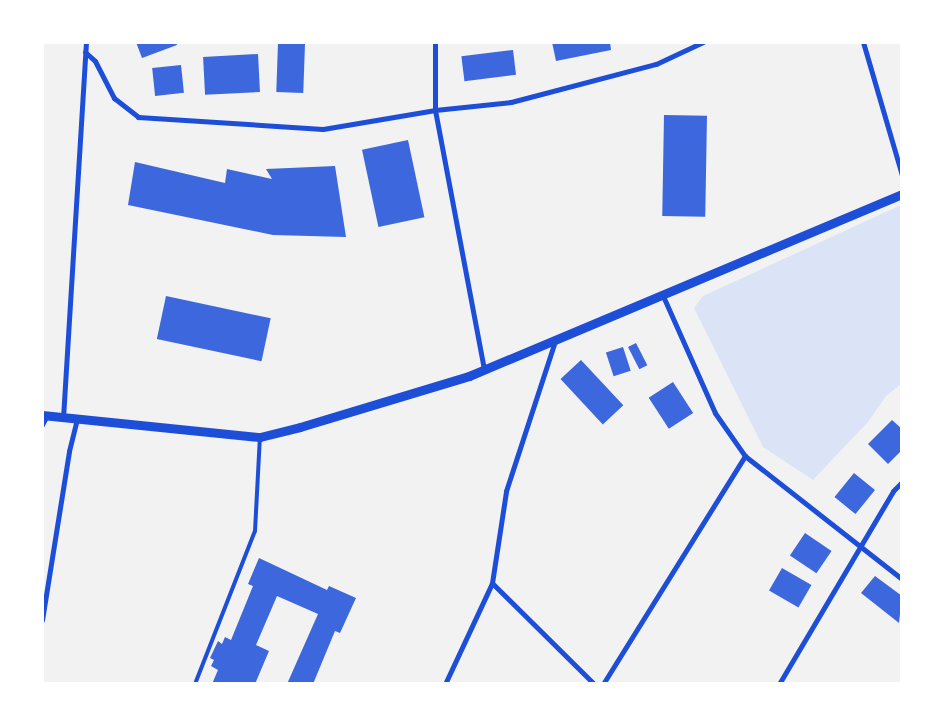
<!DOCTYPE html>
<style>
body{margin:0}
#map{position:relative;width:944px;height:726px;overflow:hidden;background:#f2f2f2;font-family:"Asap Condensed",sans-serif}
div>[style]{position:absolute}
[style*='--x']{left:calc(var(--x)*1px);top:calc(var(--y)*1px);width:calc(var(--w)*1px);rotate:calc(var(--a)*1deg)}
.green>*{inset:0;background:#dbe4f7}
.building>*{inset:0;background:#3d67dc;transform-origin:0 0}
.service>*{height:4px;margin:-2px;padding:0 2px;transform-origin:2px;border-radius:2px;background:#1d4ed8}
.minor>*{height:5px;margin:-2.5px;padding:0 2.5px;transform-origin:2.5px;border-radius:2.5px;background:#1d4ed8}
.tertiary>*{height:9px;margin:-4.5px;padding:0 4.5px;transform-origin:4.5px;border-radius:4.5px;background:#1d4ed8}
span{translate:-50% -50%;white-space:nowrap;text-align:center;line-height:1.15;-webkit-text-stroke:4px #fff;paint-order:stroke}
.frame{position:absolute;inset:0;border:44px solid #fff;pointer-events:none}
</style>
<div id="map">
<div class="green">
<div style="clip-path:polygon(901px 205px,901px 384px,886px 396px,868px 422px,813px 480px,763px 447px,694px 308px,703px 296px)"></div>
</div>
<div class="building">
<div style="clip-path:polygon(136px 42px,176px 42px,177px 45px,142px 58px)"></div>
<div style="clip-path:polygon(552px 42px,610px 42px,611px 50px,556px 61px)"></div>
<div style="left:278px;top:43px;width:27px;height:49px;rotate:2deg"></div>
<div style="left:513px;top:50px;width:25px;height:52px;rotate:83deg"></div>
<div style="left:258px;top:54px;width:38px;height:55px;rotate:87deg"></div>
<div style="left:181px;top:65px;width:28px;height:29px;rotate:84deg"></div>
<div style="left:664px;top:115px;width:43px;height:101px;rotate:1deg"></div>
<div style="left:408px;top:140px;width:79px;height:47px;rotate:78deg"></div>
<div style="clip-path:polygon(135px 162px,225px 183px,227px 169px,272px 179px,266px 169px,335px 166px,346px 237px,273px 235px,128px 205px)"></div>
<div style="left:166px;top:296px;width:107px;height:44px;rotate:12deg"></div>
<div style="left:636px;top:343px;width:25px;height:9px;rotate:63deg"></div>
<div style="left:623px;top:347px;width:25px;height:18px;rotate:72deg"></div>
<div style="left:581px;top:360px;width:62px;height:28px;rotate:47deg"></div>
<div style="left:673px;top:382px;width:37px;height:29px;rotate:57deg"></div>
<div style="clip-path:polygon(892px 420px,902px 429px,902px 450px,888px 464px,868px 444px)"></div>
<div style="left:854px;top:473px;width:27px;height:31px;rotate:39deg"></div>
<div style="left:805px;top:533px;width:32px;height:27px;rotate:34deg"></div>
<div style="clip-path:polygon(259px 558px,327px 590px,329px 586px,356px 598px,340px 633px,335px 631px,313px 684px,287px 684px,318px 614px,277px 596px,256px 645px,269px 651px,255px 684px,212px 684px,218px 670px,211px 666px,214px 660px,210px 658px,218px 641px,222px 644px,225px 637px,231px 640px,253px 586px,248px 584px)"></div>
<div style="left:782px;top:568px;width:34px;height:26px;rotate:30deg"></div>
<div style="clip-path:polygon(875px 576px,902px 596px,899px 623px,861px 593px)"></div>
</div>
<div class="service">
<div style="--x:42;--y:427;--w:13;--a:-61"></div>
<div style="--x:195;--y:684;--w:164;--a:-68.6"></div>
<div style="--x:255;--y:531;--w:94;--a:-87"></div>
</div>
<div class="minor">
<div style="--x:435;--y:42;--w:68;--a:90"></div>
<div style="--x:435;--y:110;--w:265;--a:79.3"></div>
<div style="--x:863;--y:42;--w:139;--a:73.7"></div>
<div style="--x:85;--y:52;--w:13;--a:42"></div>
<div style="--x:95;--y:61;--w:42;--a:62.8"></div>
<div style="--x:114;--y:98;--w:31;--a:38"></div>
<div style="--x:138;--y:117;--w:185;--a:3.7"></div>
<div style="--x:323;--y:129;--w:114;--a:-9.6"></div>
<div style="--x:435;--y:110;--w:76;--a:-6"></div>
<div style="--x:511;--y:102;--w:150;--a:-14.7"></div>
<div style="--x:656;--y:64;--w:52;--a:-25.1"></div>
<div style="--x:663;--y:296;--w:128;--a:66"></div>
<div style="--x:715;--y:413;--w:52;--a:55.1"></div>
<div style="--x:745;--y:456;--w:199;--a:38.1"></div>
<div style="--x:63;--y:418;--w:377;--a:-86.5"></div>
<div style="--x:492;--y:583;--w:144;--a:44.7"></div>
<div style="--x:42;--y:620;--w:171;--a:-80.9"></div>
<div style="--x:69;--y:451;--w:32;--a:-76"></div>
<div style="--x:445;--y:684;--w:111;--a:-65"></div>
<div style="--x:492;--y:583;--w:93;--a:-81.3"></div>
<div style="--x:506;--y:491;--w:158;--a:-71.9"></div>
<div style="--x:603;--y:684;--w:269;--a:-58.1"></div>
<div style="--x:779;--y:684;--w:224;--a:-59.4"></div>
<div style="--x:893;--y:491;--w:13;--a:-45"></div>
</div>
<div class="tertiary">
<div style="--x:42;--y:415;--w:219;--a:5.8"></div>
<div style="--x:260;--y:437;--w:41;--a:-14"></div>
<div style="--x:300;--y:427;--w:177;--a:-16.8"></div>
<div style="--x:469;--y:376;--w:470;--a:-22.8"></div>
</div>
<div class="frame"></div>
</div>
